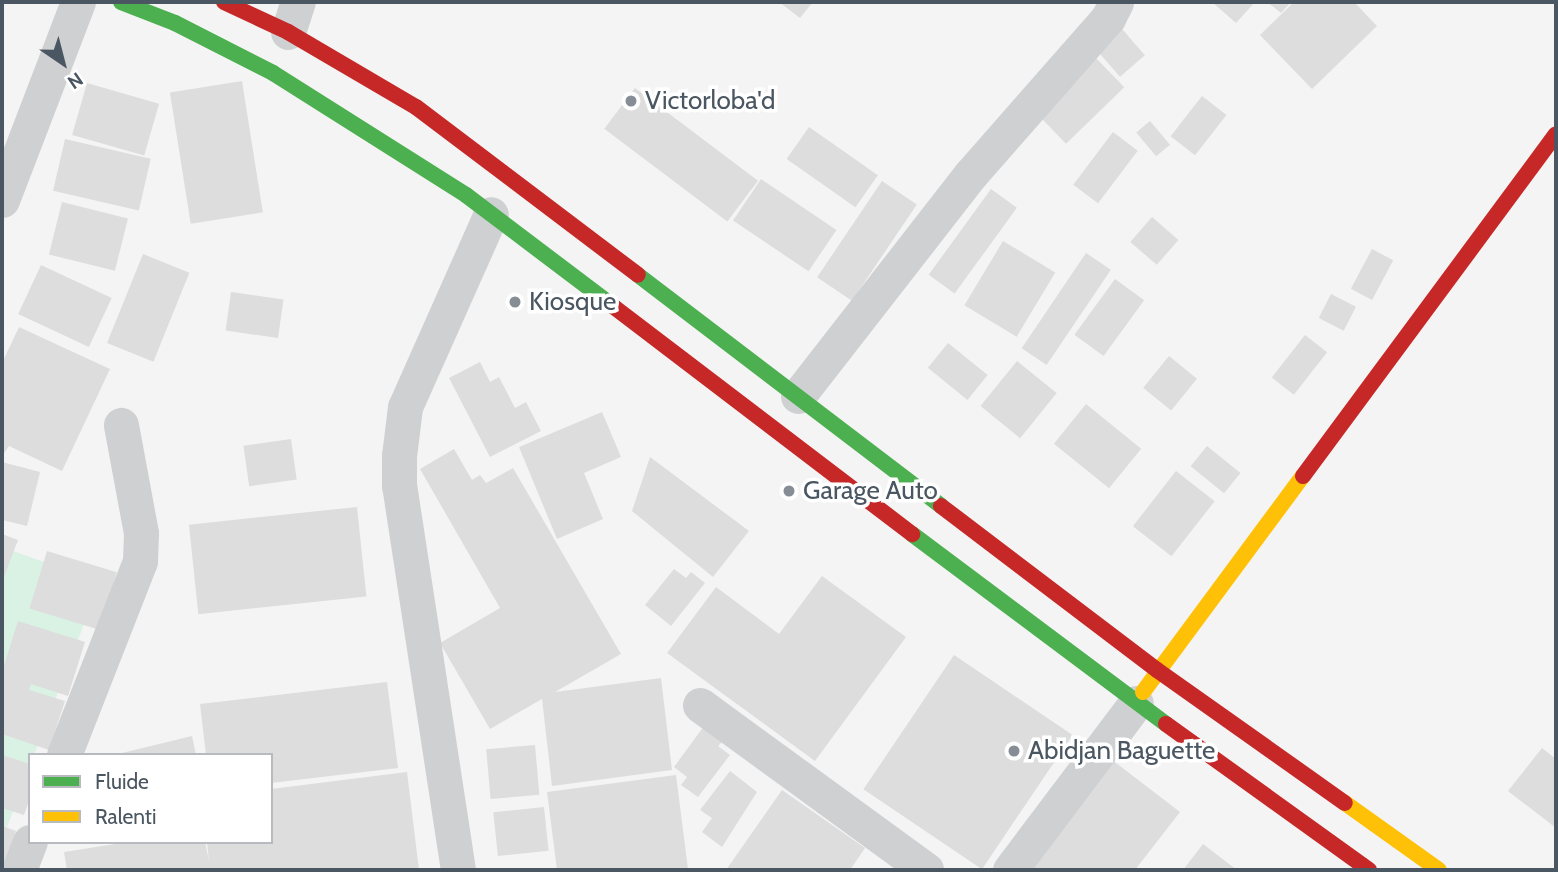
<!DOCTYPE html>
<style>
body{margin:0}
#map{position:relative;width:1558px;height:872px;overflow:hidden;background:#f4f4f4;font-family:Cabin,sans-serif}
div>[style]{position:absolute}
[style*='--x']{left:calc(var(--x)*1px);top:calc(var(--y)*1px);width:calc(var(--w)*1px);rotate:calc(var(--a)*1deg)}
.green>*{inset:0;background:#d9f2e3}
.building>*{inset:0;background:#ddddde;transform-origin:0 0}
.street>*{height:35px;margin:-17.5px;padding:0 17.5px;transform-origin:17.5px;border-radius:17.5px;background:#ced0d2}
.fast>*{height:16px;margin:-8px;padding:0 8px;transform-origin:8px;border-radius:8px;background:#4caf50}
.slow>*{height:16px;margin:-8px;padding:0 8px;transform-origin:8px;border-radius:8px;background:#ffc107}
.jam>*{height:16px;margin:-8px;padding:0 8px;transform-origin:8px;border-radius:8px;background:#c62828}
.dots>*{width:19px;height:19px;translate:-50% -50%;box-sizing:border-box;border:4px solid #fff;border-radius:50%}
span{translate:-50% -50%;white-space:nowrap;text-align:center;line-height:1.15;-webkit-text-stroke:7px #fff;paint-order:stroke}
.poi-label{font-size:26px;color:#4a5661}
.left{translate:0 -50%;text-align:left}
.frame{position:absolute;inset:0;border:4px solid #4a5661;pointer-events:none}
.legend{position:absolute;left:28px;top:753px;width:245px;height:91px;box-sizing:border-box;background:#fff;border:2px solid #b7bbc0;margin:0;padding:9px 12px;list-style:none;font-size:21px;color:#4a5661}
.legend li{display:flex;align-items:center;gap:14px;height:35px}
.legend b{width:35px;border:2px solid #b7bbc0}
.north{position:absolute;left:28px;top:28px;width:70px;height:70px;-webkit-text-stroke:5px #fff;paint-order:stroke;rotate:145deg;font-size:19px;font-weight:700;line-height:28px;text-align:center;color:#4a5661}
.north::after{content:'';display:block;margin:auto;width:24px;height:32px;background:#4a5661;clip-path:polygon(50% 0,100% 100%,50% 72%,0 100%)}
</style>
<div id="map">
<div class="green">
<div style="clip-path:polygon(2px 547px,100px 582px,34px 755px,30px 755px,30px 767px,2px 840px)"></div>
</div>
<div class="building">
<div style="clip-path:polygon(779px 2px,813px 2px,800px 18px)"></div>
<div style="clip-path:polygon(1212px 2px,1255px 2px,1236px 23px)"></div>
<div style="clip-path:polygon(1267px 2px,1291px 2px,1281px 13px)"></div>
<div style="clip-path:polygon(1294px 2px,1354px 2px,1377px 26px,1312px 89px,1260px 35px)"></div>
<div style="left:1116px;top:22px;width:44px;height:33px;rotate:49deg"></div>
<div style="left:1093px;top:55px;width:45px;height:81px;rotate:46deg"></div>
<div style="left:242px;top:81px;width:133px;height:73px;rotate:81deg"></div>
<div style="left:87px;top:83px;width:75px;height:54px;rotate:16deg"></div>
<div style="left:635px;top:88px;width:154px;height:51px;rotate:37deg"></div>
<div style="left:1202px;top:96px;width:31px;height:51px;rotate:38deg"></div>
<div style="left:1150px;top:121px;width:31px;height:18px;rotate:50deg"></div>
<div style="left:809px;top:127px;width:84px;height:39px;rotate:35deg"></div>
<div style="left:1113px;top:132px;width:31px;height:66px;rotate:37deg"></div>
<div style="left:65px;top:139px;width:88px;height:53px;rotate:13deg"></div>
<div style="left:761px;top:179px;width:91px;height:50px;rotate:34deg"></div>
<div style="left:882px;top:181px;width:42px;height:116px;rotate:34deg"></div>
<div style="left:991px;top:189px;width:32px;height:106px;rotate:36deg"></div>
<div style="left:62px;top:202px;width:68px;height:54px;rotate:14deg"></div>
<div style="left:1152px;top:217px;width:35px;height:33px;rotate:41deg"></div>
<div style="left:1003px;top:241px;width:61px;height:75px;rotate:31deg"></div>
<div style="left:1372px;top:249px;width:24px;height:45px;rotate:28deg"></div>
<div style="left:1086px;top:253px;width:30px;height:115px;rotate:34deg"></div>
<div style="left:143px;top:254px;width:50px;height:96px;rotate:22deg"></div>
<div style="left:41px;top:265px;width:78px;height:54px;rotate:25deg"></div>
<div style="left:1115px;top:279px;width:36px;height:69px;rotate:36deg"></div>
<div style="left:231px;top:292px;width:53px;height:39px;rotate:8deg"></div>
<div style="left:1331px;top:294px;width:28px;height:27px;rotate:27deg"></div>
<div style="clip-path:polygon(19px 327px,110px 369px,62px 471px,9px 446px,2px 456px,2px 363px)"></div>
<div style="left:1305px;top:335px;width:28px;height:54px;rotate:38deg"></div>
<div style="left:948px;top:343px;width:51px;height:32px;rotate:39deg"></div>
<div style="left:1169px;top:356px;width:36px;height:41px;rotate:39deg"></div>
<div style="left:1017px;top:361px;width:51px;height:58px;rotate:39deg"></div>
<div style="clip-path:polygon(480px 362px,490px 382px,499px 377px,515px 408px,526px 402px,541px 431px,490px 457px,449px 378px)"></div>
<div style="left:1086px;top:404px;width:71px;height:51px;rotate:39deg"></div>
<div style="clip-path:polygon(602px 412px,621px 457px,584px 473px,603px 519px,557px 539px,519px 447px)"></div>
<div style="left:291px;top:439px;width:41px;height:48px;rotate:82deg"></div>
<div style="left:1207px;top:446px;width:43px;height:26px;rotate:39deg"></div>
<div style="clip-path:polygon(454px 449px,472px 480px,480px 475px,486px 483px,513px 468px,621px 654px,555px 692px,661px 678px,672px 770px,552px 786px,542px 699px,490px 729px,440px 643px,500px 608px,420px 469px)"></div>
<div style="clip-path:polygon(650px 457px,749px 531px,713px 577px,632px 511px)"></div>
<div style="clip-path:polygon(2px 462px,40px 472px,27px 526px,2px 520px)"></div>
<div style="left:1176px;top:471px;width:49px;height:70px;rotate:38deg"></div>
<div style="left:357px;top:507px;width:90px;height:169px;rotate:84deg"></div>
<div style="clip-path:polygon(2px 534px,18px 540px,2px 582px)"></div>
<div style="left:47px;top:551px;width:73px;height:60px;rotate:17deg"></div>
<div style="clip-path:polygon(674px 569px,686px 578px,691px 572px,705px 583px,671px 626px,645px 605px)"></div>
<div style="clip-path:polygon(822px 576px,906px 637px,815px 761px,667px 653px,716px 587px,779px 634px)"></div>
<div style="clip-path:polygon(18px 621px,85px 642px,68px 696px,31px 684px,29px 690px,65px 701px,49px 750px,2px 734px,2px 672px)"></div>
<div style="left:954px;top:655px;width:143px;height:162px;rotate:34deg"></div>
<div style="clip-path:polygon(387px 682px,398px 768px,271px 783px,271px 755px,206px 755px,200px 704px)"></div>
<div style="clip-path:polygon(704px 726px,723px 741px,718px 746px,730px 755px,698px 797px,681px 785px,687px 777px,674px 767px)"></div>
<div style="clip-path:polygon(192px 736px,196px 755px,118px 755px,118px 754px)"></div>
<div style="left:535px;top:745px;width:50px;height:49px;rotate:85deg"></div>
<div style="clip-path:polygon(1542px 748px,1556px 759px,1556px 828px,1508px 791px)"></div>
<div style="clip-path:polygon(2px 755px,30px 764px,30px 798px,24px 815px,2px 808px)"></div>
<div style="clip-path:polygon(1107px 756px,1180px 812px,1135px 870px,1020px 870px)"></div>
<div style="clip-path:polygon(730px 771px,757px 792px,722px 847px,702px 832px,712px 818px,700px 810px)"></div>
<div style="clip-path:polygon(407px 772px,419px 870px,67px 870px,64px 852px,128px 842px,205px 842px,209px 861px,207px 842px,271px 842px,271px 789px)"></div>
<div style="clip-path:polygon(676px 775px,688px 869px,557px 870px,547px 792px)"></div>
<div style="clip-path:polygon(782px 790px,865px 848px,850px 870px,726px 870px)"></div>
<div style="left:544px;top:807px;width:44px;height:51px;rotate:84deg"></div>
<div style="clip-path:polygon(2px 826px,16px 831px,4px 870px,2px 870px)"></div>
<div style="clip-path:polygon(1203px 844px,1237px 870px,1183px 870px)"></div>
</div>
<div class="street">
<div style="--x:288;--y:32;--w:32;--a:-72"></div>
<div style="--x:2;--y:200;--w:212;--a:-69"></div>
<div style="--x:798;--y:396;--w:281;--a:-52.1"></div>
<div style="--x:971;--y:174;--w:208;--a:-48.7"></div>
<div style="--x:1108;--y:18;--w:18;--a:-63"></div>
<div style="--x:700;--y:705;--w:280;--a:36.1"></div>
<div style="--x:64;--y:755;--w:208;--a:-68.6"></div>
<div style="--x:140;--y:561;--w:28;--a:-88"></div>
<div style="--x:141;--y:533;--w:110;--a:-100.5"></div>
<div style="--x:19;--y:870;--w:30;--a:-69"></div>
<div style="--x:458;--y:870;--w:389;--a:-98.7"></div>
<div style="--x:399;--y:486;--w:30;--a:-90"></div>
<div style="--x:399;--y:456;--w:49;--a:-83"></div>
<div style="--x:405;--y:407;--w:211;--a:-66"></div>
<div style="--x:1010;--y:870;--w:209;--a:-53"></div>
</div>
<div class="fast">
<div style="--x:121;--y:2;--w:58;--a:21.3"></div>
<div style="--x:175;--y:23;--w:110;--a:27"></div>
<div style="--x:273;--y:73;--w:228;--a:32.3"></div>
<div style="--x:466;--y:195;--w:186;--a:37.1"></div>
<div style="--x:638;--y:275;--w:381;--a:37.3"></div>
<div style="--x:912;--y:534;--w:317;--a:36.8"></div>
</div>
<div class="slow">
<div style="--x:1143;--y:692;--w:269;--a:-53.5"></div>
<div style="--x:1345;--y:803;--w:115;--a:35.5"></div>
</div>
<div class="jam">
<div style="--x:224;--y:2;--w:71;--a:25.1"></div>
<div style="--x:288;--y:32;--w:148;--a:30.4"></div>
<div style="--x:416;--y:107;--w:278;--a:37.1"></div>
<div style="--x:614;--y:307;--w:375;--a:37.3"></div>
<div style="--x:1303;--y:476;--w:425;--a:-53.5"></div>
<div style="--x:941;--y:506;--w:271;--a:37.2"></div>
<div style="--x:1157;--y:670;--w:230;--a:35.3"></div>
<div style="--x:1166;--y:724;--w:250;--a:35.7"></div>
</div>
<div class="dots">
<div style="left:631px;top:101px;background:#868d94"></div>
<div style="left:515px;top:302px;background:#868d94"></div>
<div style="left:789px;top:491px;background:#868d94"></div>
<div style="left:1014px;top:751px;background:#868d94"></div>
</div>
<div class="poi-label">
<span class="left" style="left:645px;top:101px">Victorloba'd</span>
<span class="left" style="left:529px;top:302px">Kiosque</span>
<span class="left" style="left:803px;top:491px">Garage Auto</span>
<span class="left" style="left:1028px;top:751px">Abidjan Baguette</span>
</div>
<div class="frame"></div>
<ul class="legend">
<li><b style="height:9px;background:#4caf50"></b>Fluide</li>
<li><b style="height:9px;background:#ffc107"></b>Ralenti</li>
</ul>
<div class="north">N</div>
</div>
